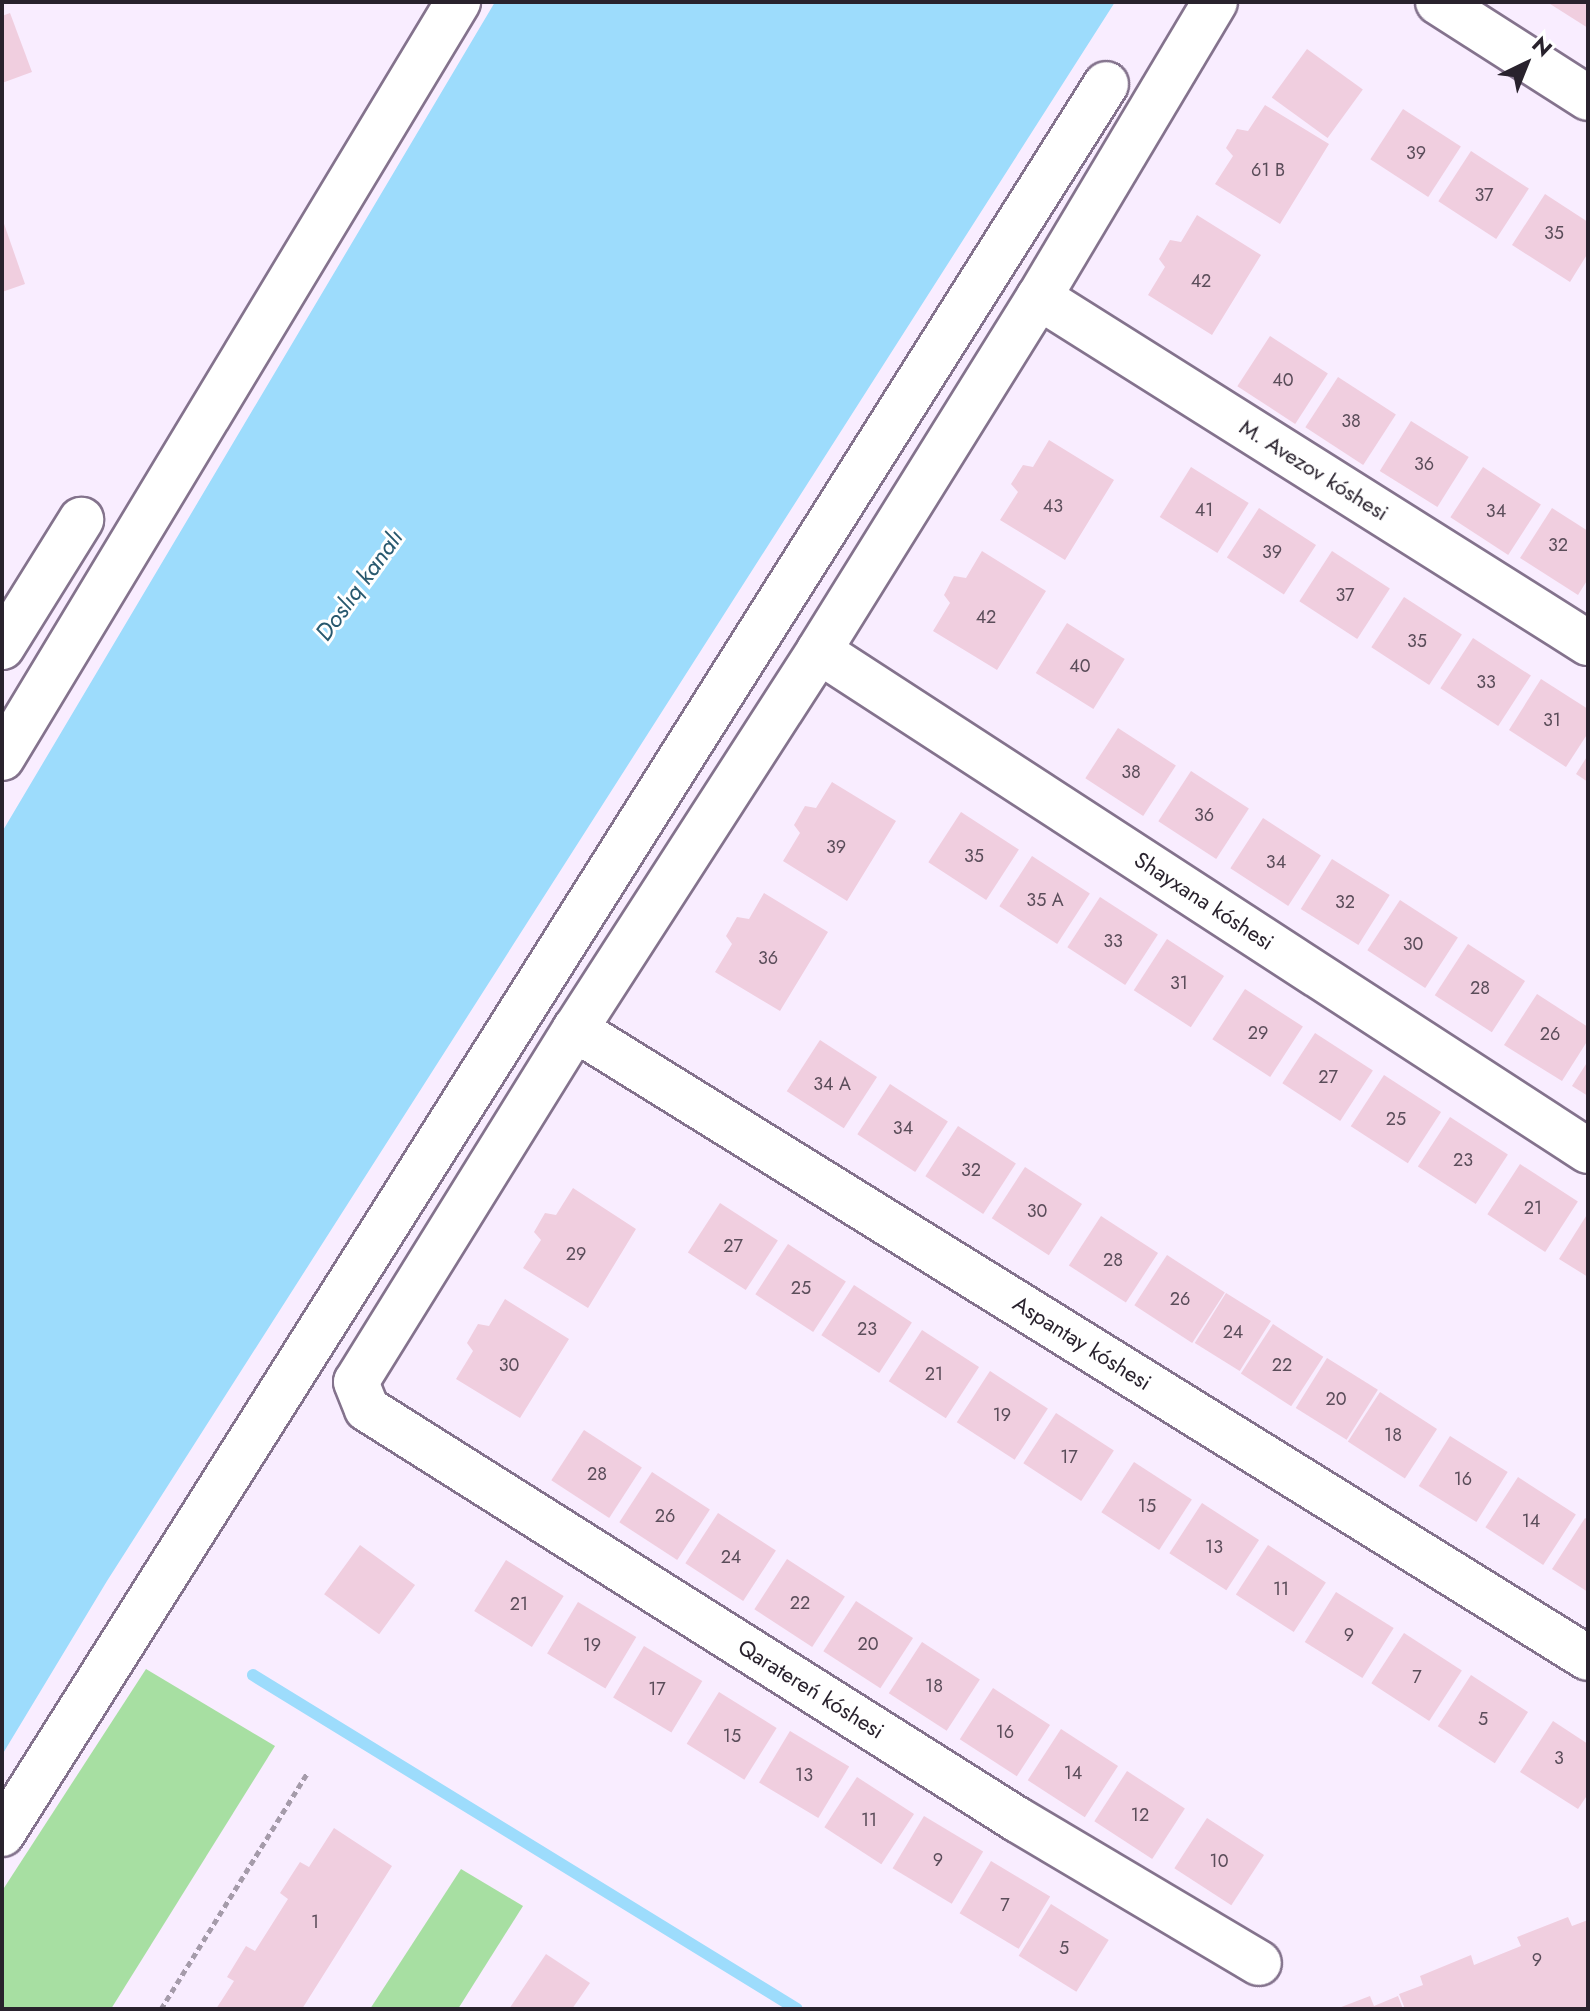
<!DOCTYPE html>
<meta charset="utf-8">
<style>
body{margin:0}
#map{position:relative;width:1590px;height:2011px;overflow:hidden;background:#f9edff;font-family:Jost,sans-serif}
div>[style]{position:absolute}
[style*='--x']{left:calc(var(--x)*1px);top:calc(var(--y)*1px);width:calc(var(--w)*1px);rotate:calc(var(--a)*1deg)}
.green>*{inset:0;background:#a7dfa2}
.water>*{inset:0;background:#9ddcfc}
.stream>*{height:12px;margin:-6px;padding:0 6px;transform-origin:6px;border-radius:6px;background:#9ddcfc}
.building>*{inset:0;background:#f0cedf;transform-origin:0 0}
.path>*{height:5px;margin-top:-2.5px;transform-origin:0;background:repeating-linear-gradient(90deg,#a59baa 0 6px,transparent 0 10px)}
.roads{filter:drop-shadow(2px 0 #84738d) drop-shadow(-2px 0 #84738d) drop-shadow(0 2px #84738d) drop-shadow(0 -2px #84738d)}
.minor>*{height:44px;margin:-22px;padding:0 22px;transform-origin:22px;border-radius:22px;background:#fff}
span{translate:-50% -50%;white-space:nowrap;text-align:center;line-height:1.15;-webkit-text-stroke:6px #fff;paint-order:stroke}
.number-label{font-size:18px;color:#5b4d5a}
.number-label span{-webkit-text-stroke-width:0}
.street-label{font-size:22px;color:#29222d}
.water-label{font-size:24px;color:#27586e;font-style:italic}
.frame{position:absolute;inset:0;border:4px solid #29222d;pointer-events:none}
.north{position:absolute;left:1486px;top:24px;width:80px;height:80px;-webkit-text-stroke:6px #fff;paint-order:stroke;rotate:43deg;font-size:22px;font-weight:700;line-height:32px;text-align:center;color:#29222d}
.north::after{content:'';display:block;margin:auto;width:28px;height:36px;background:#29222d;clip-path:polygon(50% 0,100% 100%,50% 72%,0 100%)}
</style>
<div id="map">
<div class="green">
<div style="clip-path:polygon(146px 1669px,275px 1746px,111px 2009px,2px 2009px,2px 1891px)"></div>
<div style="clip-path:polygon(461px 1869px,523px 1906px,458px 2009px,370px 2009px)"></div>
</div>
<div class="water">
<div style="clip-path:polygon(495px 2px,1115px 2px,107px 1581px,2px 1755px,2px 832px)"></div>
</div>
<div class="stream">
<div style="--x:253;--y:1675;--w:638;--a:31.55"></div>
</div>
<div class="building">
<div style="clip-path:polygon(1547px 2px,1588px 2px,1588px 28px)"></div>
<div style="clip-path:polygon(10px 13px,32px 72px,2px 83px,2px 16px)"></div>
<div style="left:1307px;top:49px;width:69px;height:60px;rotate:36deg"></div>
<div style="clip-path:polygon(1265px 105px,1329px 144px,1280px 224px,1215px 184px,1233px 156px,1226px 148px,1237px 129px,1248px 131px)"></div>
<div style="left:1403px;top:109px;width:69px;height:60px;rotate:33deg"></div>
<div style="left:1471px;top:151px;width:69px;height:60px;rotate:33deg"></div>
<div style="clip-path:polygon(1545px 194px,1588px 222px,1588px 253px,1570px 282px,1512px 245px)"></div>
<div style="clip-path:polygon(1197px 215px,1261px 255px,1212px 335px,1148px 295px,1165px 267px,1159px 259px,1170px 240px,1181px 242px)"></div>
<div style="clip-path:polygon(2px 218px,25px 284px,2px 292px)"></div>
<div style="left:1270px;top:336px;width:69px;height:60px;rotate:33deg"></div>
<div style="left:1338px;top:377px;width:69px;height:60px;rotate:33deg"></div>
<div style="left:1411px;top:421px;width:68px;height:59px;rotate:32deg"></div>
<div style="clip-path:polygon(1049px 440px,1114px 480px,1065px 560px,1000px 520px,1018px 492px,1011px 484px,1023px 465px,1033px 467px)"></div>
<div style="left:1191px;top:467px;width:68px;height:59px;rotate:32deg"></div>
<div style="left:1483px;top:467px;width:69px;height:60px;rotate:33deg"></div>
<div style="left:1259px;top:508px;width:68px;height:59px;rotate:33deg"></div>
<div style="clip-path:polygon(1552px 508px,1588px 531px,1588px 579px,1578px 595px,1520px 558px)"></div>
<div style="clip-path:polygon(982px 551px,1046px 591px,997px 670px,933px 631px,950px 603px,944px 595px,954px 576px,966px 578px)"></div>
<div style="left:1332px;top:551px;width:69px;height:60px;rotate:33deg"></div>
<div style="left:1404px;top:597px;width:69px;height:60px;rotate:33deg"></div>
<div style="left:1067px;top:623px;width:68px;height:59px;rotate:32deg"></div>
<div style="left:1473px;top:638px;width:69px;height:60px;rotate:33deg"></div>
<div style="clip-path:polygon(1541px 679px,1588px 709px,1588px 733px,1566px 767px,1509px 730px)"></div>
<div style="left:1118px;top:728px;width:69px;height:60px;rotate:33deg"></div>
<div style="clip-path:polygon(1588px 755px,1588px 782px,1576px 774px)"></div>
<div style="left:1191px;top:771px;width:69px;height:60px;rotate:33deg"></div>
<div style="clip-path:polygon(832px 782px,896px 821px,847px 901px,783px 861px,800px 833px,794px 825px,805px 806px,816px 808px)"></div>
<div style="left:961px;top:812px;width:69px;height:60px;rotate:33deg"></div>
<div style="left:1263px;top:818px;width:69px;height:60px;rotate:33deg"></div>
<div style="left:1032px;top:856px;width:69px;height:60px;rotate:33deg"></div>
<div style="left:1332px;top:859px;width:68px;height:59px;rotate:32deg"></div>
<div style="clip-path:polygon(764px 893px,828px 932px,780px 1011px,715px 972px,732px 944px,726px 936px,737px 917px,749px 919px)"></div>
<div style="left:1100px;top:897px;width:69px;height:60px;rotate:33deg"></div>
<div style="left:1400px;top:900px;width:69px;height:60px;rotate:33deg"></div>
<div style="left:1167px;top:939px;width:68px;height:61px;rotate:33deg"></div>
<div style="left:1468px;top:944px;width:68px;height:61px;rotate:33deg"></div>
<div style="left:1245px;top:989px;width:69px;height:60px;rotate:33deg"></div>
<div style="clip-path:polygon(1537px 994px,1588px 1027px,1588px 1040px,1562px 1081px,1504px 1045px)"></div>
<div style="left:1315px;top:1033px;width:69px;height:60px;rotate:33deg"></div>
<div style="left:820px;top:1040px;width:68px;height:61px;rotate:33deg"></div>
<div style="clip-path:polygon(1588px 1061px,1588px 1096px,1572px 1086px)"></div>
<div style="left:1384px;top:1075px;width:68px;height:61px;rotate:33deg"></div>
<div style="left:890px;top:1084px;width:69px;height:60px;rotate:33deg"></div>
<div style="left:1450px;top:1117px;width:69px;height:59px;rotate:33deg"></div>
<div style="left:958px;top:1126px;width:69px;height:60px;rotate:33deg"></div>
<div style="left:1520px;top:1164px;width:69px;height:60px;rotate:33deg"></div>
<div style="left:1025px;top:1167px;width:68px;height:61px;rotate:33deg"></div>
<div style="clip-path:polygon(573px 1188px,636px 1229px,588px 1308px,523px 1268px,541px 1240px,534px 1232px,545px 1213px,556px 1215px)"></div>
<div style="left:720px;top:1203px;width:69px;height:59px;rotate:33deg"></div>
<div style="clip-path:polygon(1588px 1213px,1588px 1277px,1559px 1259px)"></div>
<div style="left:1101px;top:1216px;width:68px;height:59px;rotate:33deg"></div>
<div style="left:788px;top:1244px;width:69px;height:60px;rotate:33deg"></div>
<div style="left:1167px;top:1255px;width:69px;height:60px;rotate:33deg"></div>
<div style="left:854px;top:1285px;width:69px;height:60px;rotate:33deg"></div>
<div style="left:1226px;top:1293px;width:53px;height:59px;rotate:32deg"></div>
<div style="clip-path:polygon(505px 1299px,569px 1339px,520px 1418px,456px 1379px,473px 1351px,467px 1343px,478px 1324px,489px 1326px)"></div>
<div style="left:1273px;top:1324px;width:60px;height:59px;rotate:33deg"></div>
<div style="left:922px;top:1330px;width:68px;height:61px;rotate:33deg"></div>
<div style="left:1327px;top:1358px;width:60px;height:59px;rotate:32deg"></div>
<div style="left:990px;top:1371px;width:69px;height:61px;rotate:33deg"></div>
<div style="left:1380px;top:1392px;width:68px;height:59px;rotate:33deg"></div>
<div style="left:1056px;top:1413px;width:69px;height:60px;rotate:33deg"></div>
<div style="left:584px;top:1430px;width:69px;height:60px;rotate:33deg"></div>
<div style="left:1450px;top:1436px;width:68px;height:59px;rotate:32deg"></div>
<div style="left:1134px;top:1462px;width:69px;height:60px;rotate:33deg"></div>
<div style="left:652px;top:1472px;width:69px;height:60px;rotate:33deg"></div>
<div style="left:1518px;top:1477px;width:69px;height:60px;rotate:33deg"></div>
<div style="left:1202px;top:1503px;width:68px;height:60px;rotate:33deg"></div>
<div style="left:718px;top:1513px;width:69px;height:60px;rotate:33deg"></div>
<div style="clip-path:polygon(1585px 1518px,1588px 1520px,1588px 1592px,1552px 1569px)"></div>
<div style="left:360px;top:1545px;width:68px;height:61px;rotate:36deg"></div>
<div style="left:1268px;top:1545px;width:69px;height:59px;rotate:33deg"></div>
<div style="left:787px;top:1559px;width:69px;height:60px;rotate:33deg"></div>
<div style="left:506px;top:1560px;width:68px;height:60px;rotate:32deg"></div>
<div style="left:1336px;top:1592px;width:68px;height:59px;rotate:32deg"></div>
<div style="left:856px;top:1601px;width:68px;height:60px;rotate:33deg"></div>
<div style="left:578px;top:1602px;width:68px;height:60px;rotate:31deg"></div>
<div style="left:1404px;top:1633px;width:69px;height:60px;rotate:33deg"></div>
<div style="left:922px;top:1642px;width:69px;height:61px;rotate:33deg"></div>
<div style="left:644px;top:1646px;width:68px;height:60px;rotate:31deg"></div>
<div style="left:1471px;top:1675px;width:68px;height:61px;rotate:33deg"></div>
<div style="left:993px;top:1688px;width:68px;height:61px;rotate:33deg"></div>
<div style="left:719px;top:1692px;width:68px;height:61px;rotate:32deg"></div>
<div style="clip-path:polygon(1553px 1721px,1588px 1744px,1588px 1794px,1578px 1809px,1520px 1772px)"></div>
<div style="left:1061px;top:1729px;width:68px;height:61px;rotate:33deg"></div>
<div style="left:790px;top:1731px;width:69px;height:60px;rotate:31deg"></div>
<div style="left:1127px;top:1771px;width:69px;height:60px;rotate:33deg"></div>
<div style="left:857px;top:1777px;width:68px;height:60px;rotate:33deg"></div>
<div style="left:924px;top:1816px;width:69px;height:61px;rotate:31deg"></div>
<div style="left:1207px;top:1818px;width:68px;height:60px;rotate:33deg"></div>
<div style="clip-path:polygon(334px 1828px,392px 1866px,302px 2009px,216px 2009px,234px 1981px,227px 1977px,246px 1946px,255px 1951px,288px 1899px,280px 1893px,300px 1862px,309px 1867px)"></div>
<div style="left:991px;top:1861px;width:69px;height:61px;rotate:31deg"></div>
<div style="left:1051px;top:1904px;width:68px;height:61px;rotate:32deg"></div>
<div style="clip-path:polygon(1568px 1917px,1572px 1926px,1588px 1920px,1588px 2007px,1405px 2009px,1399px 1994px,1423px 1985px,1420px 1976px,1471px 1955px,1474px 1965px,1521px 1946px,1517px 1937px)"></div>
<div style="clip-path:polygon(546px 1954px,590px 1983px,572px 2009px,509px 2009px)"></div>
<div style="clip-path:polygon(1370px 1996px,1374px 2006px,1398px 1996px,1403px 2009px,1336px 2009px)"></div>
</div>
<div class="path">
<div style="--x:161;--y:2009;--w:279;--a:-58.2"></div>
</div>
<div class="roads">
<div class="minor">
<div style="--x:1215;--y:2;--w:344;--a:120.8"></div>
<div style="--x:1039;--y:297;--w:417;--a:121.9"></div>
<div style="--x:819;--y:651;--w:450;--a:122.8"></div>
<div style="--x:575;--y:1029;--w:415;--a:121.8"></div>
<div style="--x:356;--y:1382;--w:29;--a:68"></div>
<div style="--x:367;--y:1409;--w:770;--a:32.27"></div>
<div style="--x:1018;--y:1820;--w:280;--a:30.7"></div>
<div style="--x:1438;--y:2;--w:178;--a:32.6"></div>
<div style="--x:1039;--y:297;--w:649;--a:32.22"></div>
<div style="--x:2;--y:647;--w:150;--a:-58.1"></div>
<div style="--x:819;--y:651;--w:917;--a:33.03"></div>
<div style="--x:2;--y:758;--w:883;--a:-58.9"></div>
<div style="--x:575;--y:1029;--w:1192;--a:31.84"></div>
<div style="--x:2;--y:1834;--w:2069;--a:-57.75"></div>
</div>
</div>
<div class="number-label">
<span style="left:1416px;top:153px">39</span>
<span style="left:1268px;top:170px">61 В</span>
<span style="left:1484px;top:195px">37</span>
<span style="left:1554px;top:233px">35</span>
<span style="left:1201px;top:281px">42</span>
<span style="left:1283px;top:380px">40</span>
<span style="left:1351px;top:421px">38</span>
<span style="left:1424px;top:464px">36</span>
<span style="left:1053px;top:506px">43</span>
<span style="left:1204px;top:510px">41</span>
<span style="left:1496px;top:511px">34</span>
<span style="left:1558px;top:545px">32</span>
<span style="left:1272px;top:552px">39</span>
<span style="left:1345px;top:595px">37</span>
<span style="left:986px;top:617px">42</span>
<span style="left:1417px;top:641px">35</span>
<span style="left:1080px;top:666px">40</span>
<span style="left:1486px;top:682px">33</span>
<span style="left:1552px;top:720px">31</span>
<span style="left:1131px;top:772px">38</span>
<span style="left:1204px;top:815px">36</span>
<span style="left:836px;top:847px">39</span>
<span style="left:974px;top:856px">35</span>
<span style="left:1276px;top:862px">34</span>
<span style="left:1045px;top:900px">35 А</span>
<span style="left:1345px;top:902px">32</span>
<span style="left:1113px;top:941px">33</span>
<span style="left:1413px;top:944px">30</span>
<span style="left:768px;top:958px">36</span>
<span style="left:1179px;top:983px">31</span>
<span style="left:1480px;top:988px">28</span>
<span style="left:1258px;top:1033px">29</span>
<span style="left:1550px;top:1034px">26</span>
<span style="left:1328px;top:1077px">27</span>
<span style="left:832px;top:1084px">34 А</span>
<span style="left:1396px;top:1119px">25</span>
<span style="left:903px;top:1128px">34</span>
<span style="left:1463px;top:1160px">23</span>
<span style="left:971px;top:1170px">32</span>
<span style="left:1533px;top:1208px">21</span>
<span style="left:1037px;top:1211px">30</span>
<span style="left:733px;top:1246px">27</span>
<span style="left:576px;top:1254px">29</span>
<span style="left:1113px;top:1260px">28</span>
<span style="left:801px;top:1288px">25</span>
<span style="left:1180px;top:1299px">26</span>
<span style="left:867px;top:1329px">23</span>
<span style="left:1233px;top:1332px">24</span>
<span style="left:509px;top:1365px">30</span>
<span style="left:1282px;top:1365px">22</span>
<span style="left:934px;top:1374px">21</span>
<span style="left:1336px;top:1399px">20</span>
<span style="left:1002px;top:1415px">19</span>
<span style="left:1393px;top:1435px">18</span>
<span style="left:1069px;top:1457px">17</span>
<span style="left:597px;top:1474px">28</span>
<span style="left:1463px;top:1479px">16</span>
<span style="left:1147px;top:1506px">15</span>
<span style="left:665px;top:1516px">26</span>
<span style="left:1531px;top:1521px">14</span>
<span style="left:1214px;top:1547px">13</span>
<span style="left:731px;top:1557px">24</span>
<span style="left:1281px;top:1589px">11</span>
<span style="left:800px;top:1603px">22</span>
<span style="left:519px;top:1604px">21</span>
<span style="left:1349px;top:1635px">9</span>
<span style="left:868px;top:1644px">20</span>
<span style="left:592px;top:1645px">19</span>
<span style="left:1417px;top:1677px">7</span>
<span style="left:934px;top:1686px">18</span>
<span style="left:657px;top:1689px">17</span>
<span style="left:1483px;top:1719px">5</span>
<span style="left:1005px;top:1732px">16</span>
<span style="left:732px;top:1736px">15</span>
<span style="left:1559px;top:1758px">3</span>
<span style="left:1073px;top:1773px">14</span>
<span style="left:804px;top:1775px">13</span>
<span style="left:1140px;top:1815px">12</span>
<span style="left:869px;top:1820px">11</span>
<span style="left:938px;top:1860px">9</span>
<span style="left:1219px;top:1861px">10</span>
<span style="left:1005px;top:1905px">7</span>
<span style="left:315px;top:1922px">1</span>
<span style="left:1064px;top:1948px">5</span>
<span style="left:1537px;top:1960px">9</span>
</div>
<div class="street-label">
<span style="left:1314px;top:470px;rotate:32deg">M. Avezov kóshesi</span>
<span style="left:1204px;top:901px;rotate:33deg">Shayxana kóshesi</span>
<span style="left:1082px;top:1343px;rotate:32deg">Aspantay kóshesi</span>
<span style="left:811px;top:1689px;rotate:32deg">Qaratereń kóshesi</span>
</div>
<div class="water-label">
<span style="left:359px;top:585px;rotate:-54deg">Doslıq kanalı</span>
</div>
<div class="frame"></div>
<div class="north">N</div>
</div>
